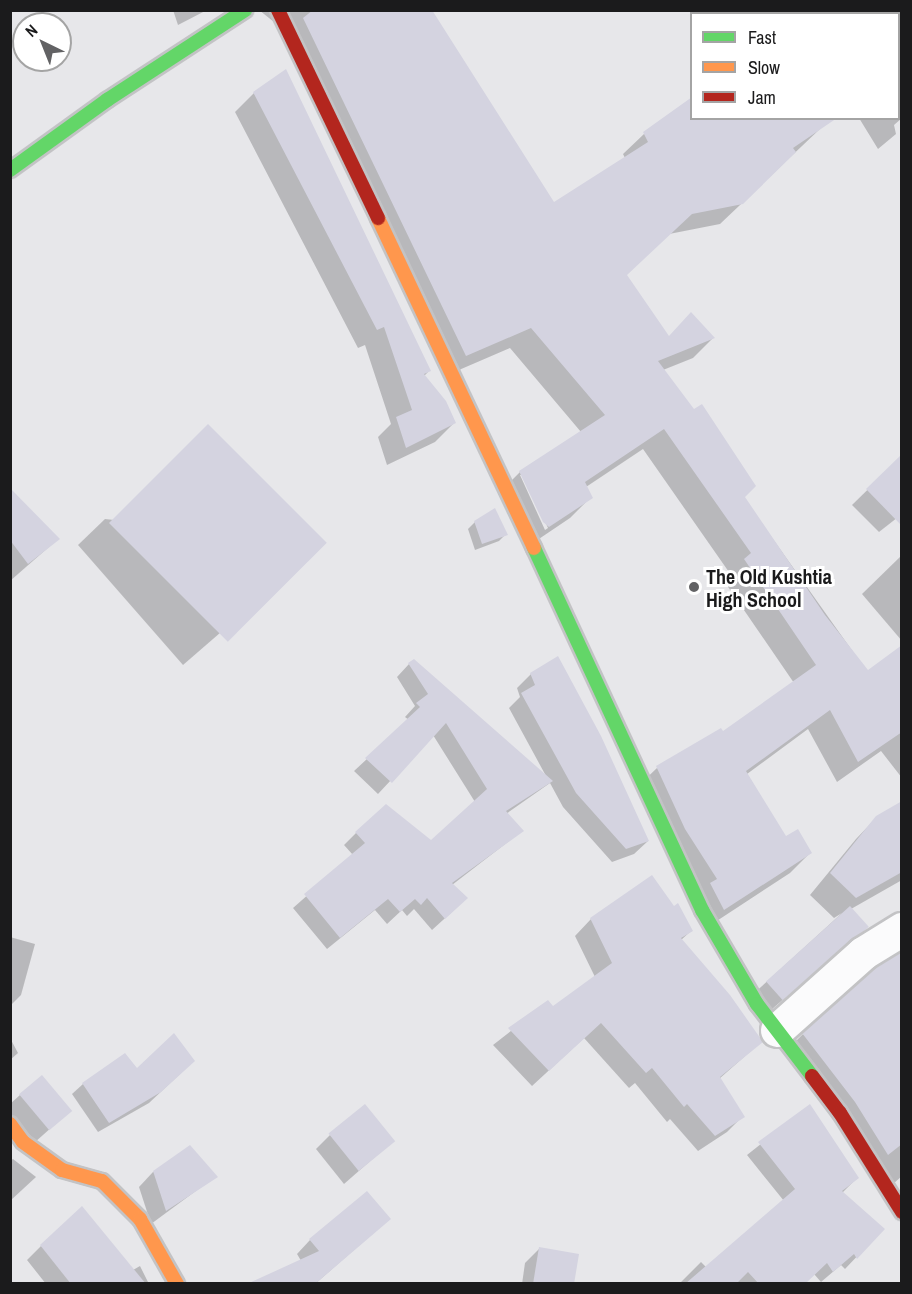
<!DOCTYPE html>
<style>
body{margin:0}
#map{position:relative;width:912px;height:1294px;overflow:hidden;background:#e7e7ea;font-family:"Archivo Narrow",sans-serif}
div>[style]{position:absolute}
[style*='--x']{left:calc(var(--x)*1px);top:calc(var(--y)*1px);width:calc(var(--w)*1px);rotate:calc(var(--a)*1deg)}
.shadow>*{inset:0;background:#0003}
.building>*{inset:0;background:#d4d3e0;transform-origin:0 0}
.roads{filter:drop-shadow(2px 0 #c3c3c5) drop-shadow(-2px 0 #c3c3c5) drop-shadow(0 2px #c3c3c5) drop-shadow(0 -2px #c3c3c5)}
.street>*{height:33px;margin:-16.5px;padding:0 16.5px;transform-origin:16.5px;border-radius:16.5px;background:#fbfbfc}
.fast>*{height:14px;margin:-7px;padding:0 7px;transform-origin:7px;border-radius:7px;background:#63d668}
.slow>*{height:14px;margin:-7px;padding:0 7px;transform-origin:7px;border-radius:7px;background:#ff974d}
.jam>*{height:14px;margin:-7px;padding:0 7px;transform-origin:7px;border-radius:7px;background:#b3261e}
.dots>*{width:16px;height:16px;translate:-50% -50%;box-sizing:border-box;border:3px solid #fff;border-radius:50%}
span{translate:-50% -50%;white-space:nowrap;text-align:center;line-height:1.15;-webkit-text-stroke:6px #fff;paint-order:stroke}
.poi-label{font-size:20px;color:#1b1b1c;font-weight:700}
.left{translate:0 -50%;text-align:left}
.frame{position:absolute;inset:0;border:12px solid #1b1b1c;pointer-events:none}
.legend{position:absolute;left:690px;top:12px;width:210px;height:108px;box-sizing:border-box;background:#fff;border:2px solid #a4a4a4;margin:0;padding:8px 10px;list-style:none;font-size:18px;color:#1b1b1c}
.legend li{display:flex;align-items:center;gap:12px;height:30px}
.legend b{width:30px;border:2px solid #a4a4a4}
.north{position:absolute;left:12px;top:12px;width:60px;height:60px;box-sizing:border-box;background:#fff;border:2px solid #a4a4a4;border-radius:50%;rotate:317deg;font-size:16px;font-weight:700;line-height:24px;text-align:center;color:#1b1b1c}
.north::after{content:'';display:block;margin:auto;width:21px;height:27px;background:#626264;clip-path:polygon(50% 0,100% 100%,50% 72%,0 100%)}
</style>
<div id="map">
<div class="shadow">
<div style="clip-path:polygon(173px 10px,207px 10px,178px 25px)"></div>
<div style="clip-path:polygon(evenodd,259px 10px,430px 10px,554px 204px,625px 158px,623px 154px,644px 134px,692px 118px,822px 127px,720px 224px,669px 234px,625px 275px,668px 337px,713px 338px,693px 358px,663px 370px,743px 497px,868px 673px,902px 647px,902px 778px,881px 751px,837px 782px,808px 729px,747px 774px,786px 838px,811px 852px,790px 873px,703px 930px,636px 788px,657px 768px,723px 734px,794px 683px,724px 581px,731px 575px,643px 449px,586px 487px,591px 497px,570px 518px,527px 547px,499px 493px,520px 472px,581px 432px,510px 348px,445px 376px,274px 22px,259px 10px,520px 475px,523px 475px,548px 528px,545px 530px,520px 475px)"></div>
<div style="clip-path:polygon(898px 31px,902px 118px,894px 125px,896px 134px,878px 149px,859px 118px,898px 118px)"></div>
<div style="clip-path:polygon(254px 93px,429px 371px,424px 376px,454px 423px,435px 442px,387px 465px,378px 437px,391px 424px,365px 345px,358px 348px,235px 112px)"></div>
<div style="clip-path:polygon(902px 456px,902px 514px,879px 532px,852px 505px)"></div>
<div style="clip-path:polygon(10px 490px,58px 539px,10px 581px)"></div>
<div style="clip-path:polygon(105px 519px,324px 543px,183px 665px,78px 545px)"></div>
<div style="clip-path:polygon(475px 522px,506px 534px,499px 541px,475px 550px,468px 529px)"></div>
<div style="clip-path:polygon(902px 555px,902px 641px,862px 594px)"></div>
<div style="clip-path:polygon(409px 664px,546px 776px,509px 708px,520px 697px,517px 688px,531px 674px,648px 841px,634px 854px,612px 862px,563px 807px,550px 783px,506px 814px,522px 831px,452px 885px,454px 910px,432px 930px,414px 909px,407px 916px,402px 910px,387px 924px,375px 910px,327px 949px,293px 908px,353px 855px,344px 845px,356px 833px,431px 842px,475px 802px,433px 735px,378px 794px,354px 771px,409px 720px,405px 717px,415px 706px,397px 677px)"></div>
<div style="clip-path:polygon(902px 803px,902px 880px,851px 909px,867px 927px,764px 1016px,751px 996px,842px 913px,834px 918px,810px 895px,856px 839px,877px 817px)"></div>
<div style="clip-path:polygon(591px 919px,691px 931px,681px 940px,761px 1042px,719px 1079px,743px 1116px,727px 1132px,698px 1151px,670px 1119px,667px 1122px,635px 1083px,629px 1088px,584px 1038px,532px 1086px,493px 1045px,548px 1002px,553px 1008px,595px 977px,575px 936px)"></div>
<div style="clip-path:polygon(10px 937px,35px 944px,21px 995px,10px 1006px)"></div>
<div style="clip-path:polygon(803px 1034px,902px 1090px,902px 1176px,893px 1184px,791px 1046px)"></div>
<div style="clip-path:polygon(10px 1038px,18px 1053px,10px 1060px)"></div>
<div style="clip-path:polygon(137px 1070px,182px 1072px,149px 1103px,98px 1132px,72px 1094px,83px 1084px)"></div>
<div style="clip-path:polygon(20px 1095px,70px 1111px,34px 1143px,10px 1115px,10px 1104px)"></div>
<div style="clip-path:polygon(809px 1106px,857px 1178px,842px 1193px,883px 1229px,845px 1269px,841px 1265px,821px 1282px,814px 1274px,804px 1284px,679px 1284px,701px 1262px,707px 1268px,784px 1201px,747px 1155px)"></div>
<div style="clip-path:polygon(330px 1135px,393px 1141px,344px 1184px,316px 1149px)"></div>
<div style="clip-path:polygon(13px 1159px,36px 1177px,10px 1201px,10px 1161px)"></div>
<div style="clip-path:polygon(153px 1172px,216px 1176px,151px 1224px,139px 1187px)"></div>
<div style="clip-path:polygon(389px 1219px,315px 1284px,297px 1254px,310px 1240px)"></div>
<div style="clip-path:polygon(41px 1246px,133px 1270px,140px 1266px,149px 1284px,46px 1284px,27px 1260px)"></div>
<div style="clip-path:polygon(540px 1248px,572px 1284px,522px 1284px,525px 1263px)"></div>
</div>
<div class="building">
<div style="clip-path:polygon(313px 10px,432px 10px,554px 202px,648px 142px,643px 132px,692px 97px,692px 118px,837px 118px,793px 148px,796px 152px,743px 204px,692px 214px,627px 275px,669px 336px,691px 312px,715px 338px,658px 361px,694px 409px,702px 404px,756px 486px,745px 497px,825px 615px,868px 670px,902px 645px,902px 732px,858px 762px,830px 710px,746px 771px,786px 836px,798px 829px,812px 853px,724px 910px,710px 883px,717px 879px,685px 829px,656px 766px,721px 728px,723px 731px,816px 665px,744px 559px,751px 553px,664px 429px,585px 482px,593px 498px,549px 527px,543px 522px,519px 471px,605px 415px,531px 328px,466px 356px,303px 18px)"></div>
<div style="clip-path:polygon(286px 69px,431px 371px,424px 374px,446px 401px,456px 423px,406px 448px,396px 417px,412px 410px,384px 327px,377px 330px,253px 92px)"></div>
<div style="left:208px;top:424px;width:168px;height:140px;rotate:45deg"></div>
<div style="clip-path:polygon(902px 454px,902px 526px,866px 489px)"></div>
<div style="clip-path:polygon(10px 488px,60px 539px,28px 564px,10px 540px)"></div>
<div style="clip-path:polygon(495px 508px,508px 535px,482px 544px,474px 521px)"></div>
<div style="clip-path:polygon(558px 656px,601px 736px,649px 841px,626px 849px,576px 793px,521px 693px,535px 685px,530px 673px)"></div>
<div style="clip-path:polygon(414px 659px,553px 781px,506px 811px,524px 831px,452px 883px,468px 898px,445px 919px,427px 898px,421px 905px,415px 899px,400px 912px,388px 899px,340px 938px,304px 894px,365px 843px,355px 832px,386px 804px,431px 840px,487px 789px,446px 723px,392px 783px,365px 758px,420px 707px,416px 703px,428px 694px,408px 663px)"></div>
<div style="clip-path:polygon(902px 801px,902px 872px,856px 898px,830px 873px,876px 816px)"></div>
<div style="clip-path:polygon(652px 875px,674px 906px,678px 903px,693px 931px,681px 938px,730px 995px,763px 1042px,720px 1077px,745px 1117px,715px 1136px,687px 1104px,684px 1107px,652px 1068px,646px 1073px,601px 1023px,549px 1071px,508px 1028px,548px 1000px,553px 1006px,612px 963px,590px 918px)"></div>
<div style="left:850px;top:906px;width:28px;height:113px;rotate:48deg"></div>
<div style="clip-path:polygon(902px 951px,902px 1144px,888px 1155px,855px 1102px,802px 1033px,874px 968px)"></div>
<div style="clip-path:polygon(174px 1033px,195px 1061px,161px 1092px,109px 1123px,82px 1083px,125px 1053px,137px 1068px)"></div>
<div style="left:42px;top:1075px;width:47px;height:30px;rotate:50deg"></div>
<div style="left:365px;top:1104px;width:48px;height:47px;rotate:51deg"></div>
<div style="clip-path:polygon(810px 1104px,859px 1178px,842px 1191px,885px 1229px,857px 1259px,854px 1254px,833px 1272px,827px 1263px,805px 1284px,759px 1284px,748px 1272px,736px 1284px,685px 1284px,795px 1189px,758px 1142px)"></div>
<div style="clip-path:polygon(190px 1145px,218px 1177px,166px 1211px,153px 1171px)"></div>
<div style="clip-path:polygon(367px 1191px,391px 1219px,315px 1284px,247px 1284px,319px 1251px,309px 1239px)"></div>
<div style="clip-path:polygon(82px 1206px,146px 1284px,71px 1284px,40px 1245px)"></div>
<div style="clip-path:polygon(539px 1247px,579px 1254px,574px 1284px,533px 1284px)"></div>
</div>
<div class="roads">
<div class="street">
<div style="--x:777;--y:1030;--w:115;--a:-41.8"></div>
<div style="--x:863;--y:953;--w:46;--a:-31.6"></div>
</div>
<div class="fast">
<div style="--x:10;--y:170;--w:120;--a:-35.8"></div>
<div style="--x:107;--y:100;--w:165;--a:-33.1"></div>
<div style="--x:534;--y:548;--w:399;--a:65.1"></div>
<div style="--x:702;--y:910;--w:109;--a:59.7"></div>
<div style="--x:757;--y:1004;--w:91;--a:52.6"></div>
</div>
<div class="slow">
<div style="--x:378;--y:218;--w:365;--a:64.7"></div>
<div style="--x:10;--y:1124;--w:22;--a:54"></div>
<div style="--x:23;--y:1142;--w:48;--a:35.7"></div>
<div style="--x:62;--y:1170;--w:41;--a:15.4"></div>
<div style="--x:102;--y:1181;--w:54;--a:45"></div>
<div style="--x:140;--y:1219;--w:75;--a:60.4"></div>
</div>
<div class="jam">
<div style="--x:278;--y:10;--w:231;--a:64.3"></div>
<div style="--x:812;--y:1076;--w:46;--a:52.9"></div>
<div style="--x:840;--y:1113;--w:117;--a:57.9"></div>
</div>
</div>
<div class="dots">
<div style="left:694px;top:587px;background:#626264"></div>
</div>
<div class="poi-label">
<span class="left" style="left:706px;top:588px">The Old Kushtia<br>High School</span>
</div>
<div class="frame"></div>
<ul class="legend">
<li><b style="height:8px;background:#63d668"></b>Fast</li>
<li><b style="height:8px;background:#ff974d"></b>Slow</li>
<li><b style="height:8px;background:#b3261e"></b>Jam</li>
</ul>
<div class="north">N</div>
</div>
